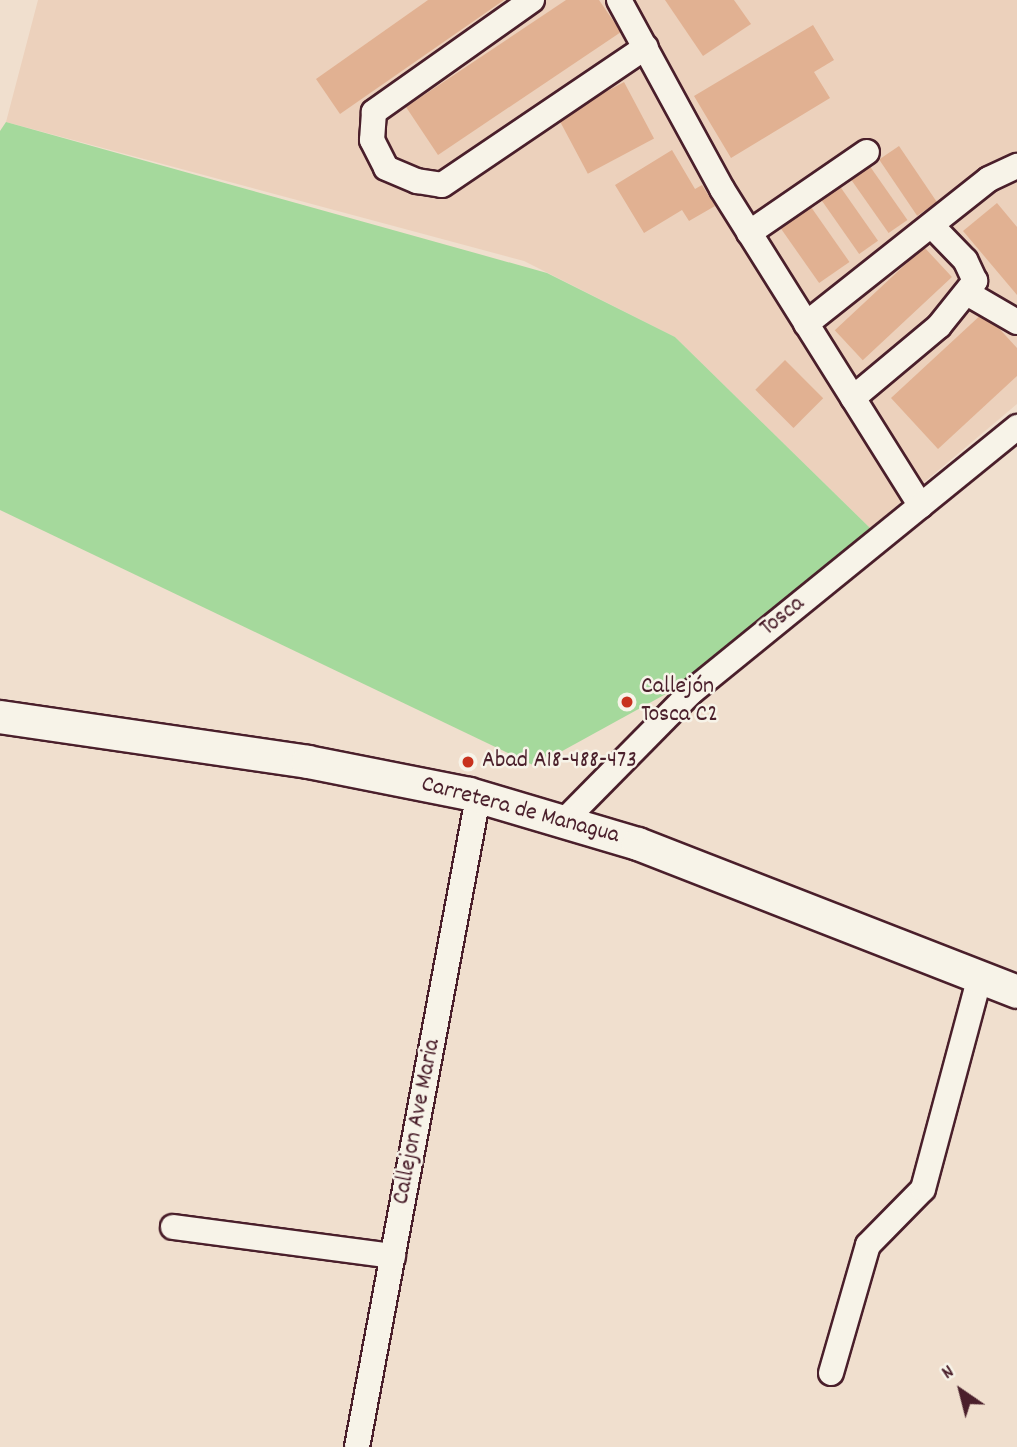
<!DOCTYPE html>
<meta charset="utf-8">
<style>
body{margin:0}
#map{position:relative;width:1017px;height:1447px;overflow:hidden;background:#f0dfce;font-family:Dekko,sans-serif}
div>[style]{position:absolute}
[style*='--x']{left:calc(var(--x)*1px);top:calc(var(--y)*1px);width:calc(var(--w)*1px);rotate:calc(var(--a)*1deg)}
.built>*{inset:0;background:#ecd1bc}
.green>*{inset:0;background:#a5d99c}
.building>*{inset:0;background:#e1b192;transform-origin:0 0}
.roads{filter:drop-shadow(2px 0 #4a1f2b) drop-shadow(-2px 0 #4a1f2b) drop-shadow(0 2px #4a1f2b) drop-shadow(0 -2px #4a1f2b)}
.minor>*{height:24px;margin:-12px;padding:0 12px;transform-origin:12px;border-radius:12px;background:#f7f3e8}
.major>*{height:32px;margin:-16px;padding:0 16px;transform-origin:16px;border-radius:16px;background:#f7f3e8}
.dots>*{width:19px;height:19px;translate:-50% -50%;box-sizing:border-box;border:4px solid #f7f3e8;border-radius:50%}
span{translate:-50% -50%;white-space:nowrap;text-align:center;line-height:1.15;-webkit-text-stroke:5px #f7f3e8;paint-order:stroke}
.street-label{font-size:24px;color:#4a1f2b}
.poi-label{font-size:24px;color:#4a1f2b}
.left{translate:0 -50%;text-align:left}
.north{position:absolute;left:926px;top:1356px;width:70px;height:70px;-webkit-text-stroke:5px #f7f3e8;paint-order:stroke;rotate:325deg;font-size:19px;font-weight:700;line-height:28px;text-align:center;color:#4a1f2b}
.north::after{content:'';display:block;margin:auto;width:24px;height:32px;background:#4a1f2b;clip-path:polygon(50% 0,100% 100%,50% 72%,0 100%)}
</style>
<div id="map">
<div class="built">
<div style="clip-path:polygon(38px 0,1017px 0,1017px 404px,870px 528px,675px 337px,524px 261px,6px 122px)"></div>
</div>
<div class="green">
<div style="clip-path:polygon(6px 122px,547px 273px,675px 337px,870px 528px,704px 673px,535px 766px,0 510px,0 131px)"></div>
</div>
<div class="building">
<div style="clip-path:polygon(428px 0,504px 0,340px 114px,316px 79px)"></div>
<div style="clip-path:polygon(566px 0,599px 0,621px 32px,438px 155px,406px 107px)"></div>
<div style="clip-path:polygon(665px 0,734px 0,751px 24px,703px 56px)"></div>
<div style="clip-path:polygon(813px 25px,834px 60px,814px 72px,830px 98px,731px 158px,694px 96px)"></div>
<div style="left:624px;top:82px;width:64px;height:75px;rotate:62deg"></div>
<div style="left:899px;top:146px;width:68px;height:24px;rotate:56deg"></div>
<div style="clip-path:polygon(672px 150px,695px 189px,702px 185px,715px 206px,689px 221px,682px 210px,644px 233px,615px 185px)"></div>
<div style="left:869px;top:165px;width:67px;height:23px;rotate:55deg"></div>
<div style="left:839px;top:185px;width:68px;height:23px;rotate:55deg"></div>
<div style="clip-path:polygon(997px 203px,1017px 227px,1017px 295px,963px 231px)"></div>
<div style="left:811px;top:207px;width:67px;height:37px;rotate:55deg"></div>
<div style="left:924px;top:247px;width:41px;height:122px;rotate:47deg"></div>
<div style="clip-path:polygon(984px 312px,1017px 348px,1017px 376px,938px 449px,891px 398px)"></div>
<div style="left:785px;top:360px;width:54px;height:42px;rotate:45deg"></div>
</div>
<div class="roads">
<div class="minor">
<div style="--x:532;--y:0;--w:194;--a:144.7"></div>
<div style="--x:374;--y:112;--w:28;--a:94"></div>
<div style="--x:372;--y:140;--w:31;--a:63"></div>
<div style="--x:386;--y:168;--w:34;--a:23"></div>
<div style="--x:417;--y:181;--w:25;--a:9"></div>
<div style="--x:442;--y:185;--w:246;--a:-34.1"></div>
<div style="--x:619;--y:0;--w:215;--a:61.4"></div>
<div style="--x:722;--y:189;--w:374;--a:57.9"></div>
<div style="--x:749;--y:233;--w:143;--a:-34.5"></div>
<div style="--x:967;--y:293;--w:58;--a:30.1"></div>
<div style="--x:806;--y:324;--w:233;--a:-38.4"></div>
<div style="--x:989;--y:179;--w:31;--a:-25"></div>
<div style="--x:853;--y:398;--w:112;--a:-39.9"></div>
<div style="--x:939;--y:326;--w:58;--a:-51.3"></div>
<div style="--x:975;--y:281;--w:23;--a:-115"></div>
<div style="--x:965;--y:260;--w:47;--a:-134.1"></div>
<div style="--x:563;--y:822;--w:181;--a:-45.4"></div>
<div style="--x:690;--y:693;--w:422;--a:-39.1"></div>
<div style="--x:173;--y:1227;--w:222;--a:7.5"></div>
<div style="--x:831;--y:1373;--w:133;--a:-73.9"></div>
<div style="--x:868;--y:1245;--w:78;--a:-45.5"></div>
<div style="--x:923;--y:1189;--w:220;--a:-75"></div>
<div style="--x:357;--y:1447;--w:661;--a:-79.45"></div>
</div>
<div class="major">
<div style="--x:0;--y:717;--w:311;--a:8.3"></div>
<div style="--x:308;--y:762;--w:164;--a:11.2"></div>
<div style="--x:469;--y:794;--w:176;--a:16.5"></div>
<div style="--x:638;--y:844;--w:407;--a:21.3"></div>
</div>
</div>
<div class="dots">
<div style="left:627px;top:702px;background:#c8321e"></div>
<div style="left:468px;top:762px;background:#c8321e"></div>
</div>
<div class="street-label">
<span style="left:783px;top:617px;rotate:-39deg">Tosca</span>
<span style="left:520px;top:811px;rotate:15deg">Carretera de Managua</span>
<span style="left:418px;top:1122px;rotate:-79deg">Callejon Ave Maria</span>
</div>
<div class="poi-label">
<span class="left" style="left:641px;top:702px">Callejón<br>Tosca C2</span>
<span class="left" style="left:482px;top:762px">Abad A18-488-473</span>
</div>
<div class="north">N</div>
</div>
